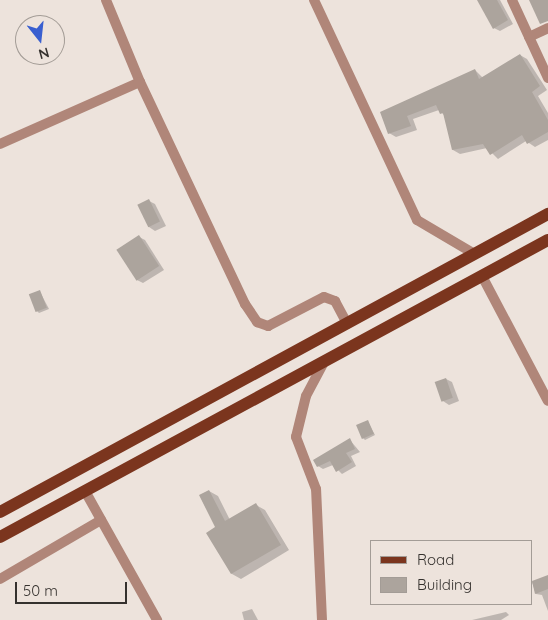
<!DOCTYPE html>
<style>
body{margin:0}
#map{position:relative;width:548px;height:620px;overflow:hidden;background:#ede3dc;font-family:Quicksand,sans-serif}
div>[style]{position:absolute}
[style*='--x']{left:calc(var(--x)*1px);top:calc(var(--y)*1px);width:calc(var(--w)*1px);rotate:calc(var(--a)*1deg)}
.shadow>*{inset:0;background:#0003}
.building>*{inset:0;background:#aca49d;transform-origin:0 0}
.street>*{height:10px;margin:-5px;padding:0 5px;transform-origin:5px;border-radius:5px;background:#b08679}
.primary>*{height:12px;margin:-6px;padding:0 6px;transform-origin:6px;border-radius:6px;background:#7b351e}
span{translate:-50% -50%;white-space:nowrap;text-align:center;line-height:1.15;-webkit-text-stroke:4px #ede3dc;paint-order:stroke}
.legend{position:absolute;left:370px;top:540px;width:162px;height:65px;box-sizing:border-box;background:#ede3dc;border:1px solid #a39c96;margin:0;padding:6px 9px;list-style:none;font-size:15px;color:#35312e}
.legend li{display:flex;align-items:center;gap:10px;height:25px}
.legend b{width:25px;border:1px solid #a39c96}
.north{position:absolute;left:15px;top:15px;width:50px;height:50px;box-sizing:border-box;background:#ede3dc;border:1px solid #a39c96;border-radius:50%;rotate:164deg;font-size:14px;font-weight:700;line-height:20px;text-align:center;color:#35312e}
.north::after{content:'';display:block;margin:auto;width:18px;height:22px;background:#395fd0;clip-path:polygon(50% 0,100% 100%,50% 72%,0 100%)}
.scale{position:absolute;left:15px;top:582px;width:112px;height:22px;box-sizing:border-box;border:2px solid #35312e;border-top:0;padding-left:6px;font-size:15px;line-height:18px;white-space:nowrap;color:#35312e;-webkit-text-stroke:4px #ede3dc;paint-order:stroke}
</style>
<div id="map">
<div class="shadow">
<div style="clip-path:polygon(484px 0,500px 0,513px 24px,500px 31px,494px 28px)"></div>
<div style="clip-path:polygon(520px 55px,527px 59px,547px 90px,538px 96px,548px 113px,548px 140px,535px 147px,526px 141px,498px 159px,487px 148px,460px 154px,453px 150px,445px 116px,439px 110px,413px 119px,417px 130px,396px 137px,389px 133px,382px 112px,475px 70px,483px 78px)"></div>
<div style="clip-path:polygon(149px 201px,155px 204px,166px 226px,155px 231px,149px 227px)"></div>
<div style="clip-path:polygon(139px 237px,145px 240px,164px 270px,143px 283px,137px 280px)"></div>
<div style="clip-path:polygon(40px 292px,49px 309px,39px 313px,37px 311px)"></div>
<div style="clip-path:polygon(446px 379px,452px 382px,459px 401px,449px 405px,443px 401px)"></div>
<div style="clip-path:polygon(368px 422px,375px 435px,365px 440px,363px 438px)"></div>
<div style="clip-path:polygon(350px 440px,360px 452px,351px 456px,356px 466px,342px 474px,333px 465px,323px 469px,318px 466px)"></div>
<div style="clip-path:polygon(209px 491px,218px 496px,230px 520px,256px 505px,265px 510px,289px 550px,241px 579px,232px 574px,208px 533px,217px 528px)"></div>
<div style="clip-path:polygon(548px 576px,548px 611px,542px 595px,536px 594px,532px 582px)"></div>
<div style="clip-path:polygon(252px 609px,258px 620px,244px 620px,242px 612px)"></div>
<div style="clip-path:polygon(506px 612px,509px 615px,501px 620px,472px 620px)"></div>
</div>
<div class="building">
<div style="clip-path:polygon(477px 0,497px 0,508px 20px,493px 29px)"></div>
<div style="clip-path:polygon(529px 0,548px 0,548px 21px,540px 24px)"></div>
<div style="clip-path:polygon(520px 54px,540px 86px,532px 92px,548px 120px,548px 132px,527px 144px,522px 135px,490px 155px,483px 144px,452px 150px,443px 113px,440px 114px,436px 105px,407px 116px,411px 126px,388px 134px,380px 112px,475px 69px,479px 79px)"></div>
<div style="left:149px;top:199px;width:25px;height:13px;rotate:64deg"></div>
<div style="left:139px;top:235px;width:37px;height:27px;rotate:57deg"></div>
<div style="left:40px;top:290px;width:19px;height:12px;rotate:69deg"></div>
<div style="left:446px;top:378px;width:21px;height:12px;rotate:71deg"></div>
<div style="left:368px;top:420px;width:15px;height:13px;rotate:67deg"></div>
<div style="clip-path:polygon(350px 438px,355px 449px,346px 453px,352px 462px,336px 472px,330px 461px,317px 467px,313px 460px)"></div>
<div style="clip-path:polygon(209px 490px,225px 521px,256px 503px,281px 545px,231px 574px,206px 533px,215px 527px,199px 495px)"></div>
<div style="clip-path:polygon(548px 575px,548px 589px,535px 594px,532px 581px)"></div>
</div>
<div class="street">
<div style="--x:106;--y:0;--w:89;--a:67.5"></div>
<div style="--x:140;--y:82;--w:246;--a:64.7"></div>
<div style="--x:245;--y:304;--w:22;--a:56"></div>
<div style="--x:257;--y:322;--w:12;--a:20"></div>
<div style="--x:268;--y:326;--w:63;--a:-27.4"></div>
<div style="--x:324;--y:297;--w:12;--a:20"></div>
<div style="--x:335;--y:301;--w:26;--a:62"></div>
<div style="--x:314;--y:0;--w:243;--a:64.9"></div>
<div style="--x:417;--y:220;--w:65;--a:30.5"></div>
<div style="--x:512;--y:0;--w:86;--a:65.2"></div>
<div style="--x:529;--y:37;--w:21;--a:-25"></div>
<div style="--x:0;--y:144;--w:153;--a:-23.9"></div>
<div style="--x:482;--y:276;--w:141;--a:62.2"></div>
<div style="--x:85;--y:491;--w:148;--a:60.8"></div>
<div style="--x:0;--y:579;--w:117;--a:-30.3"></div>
<div style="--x:322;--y:620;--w:131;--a:-92.6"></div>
<div style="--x:316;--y:489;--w:56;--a:-111"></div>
<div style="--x:296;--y:437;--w:42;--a:-76.3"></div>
<div style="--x:306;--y:396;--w:38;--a:-62"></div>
</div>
<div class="primary">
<div style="--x:0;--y:512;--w:624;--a:-28.54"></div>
<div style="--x:0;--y:537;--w:623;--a:-28.46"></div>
</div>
<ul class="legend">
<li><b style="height:6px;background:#7b351e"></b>Road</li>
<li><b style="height:14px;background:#aca49d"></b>Building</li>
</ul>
<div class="north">N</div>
<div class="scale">50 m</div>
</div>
